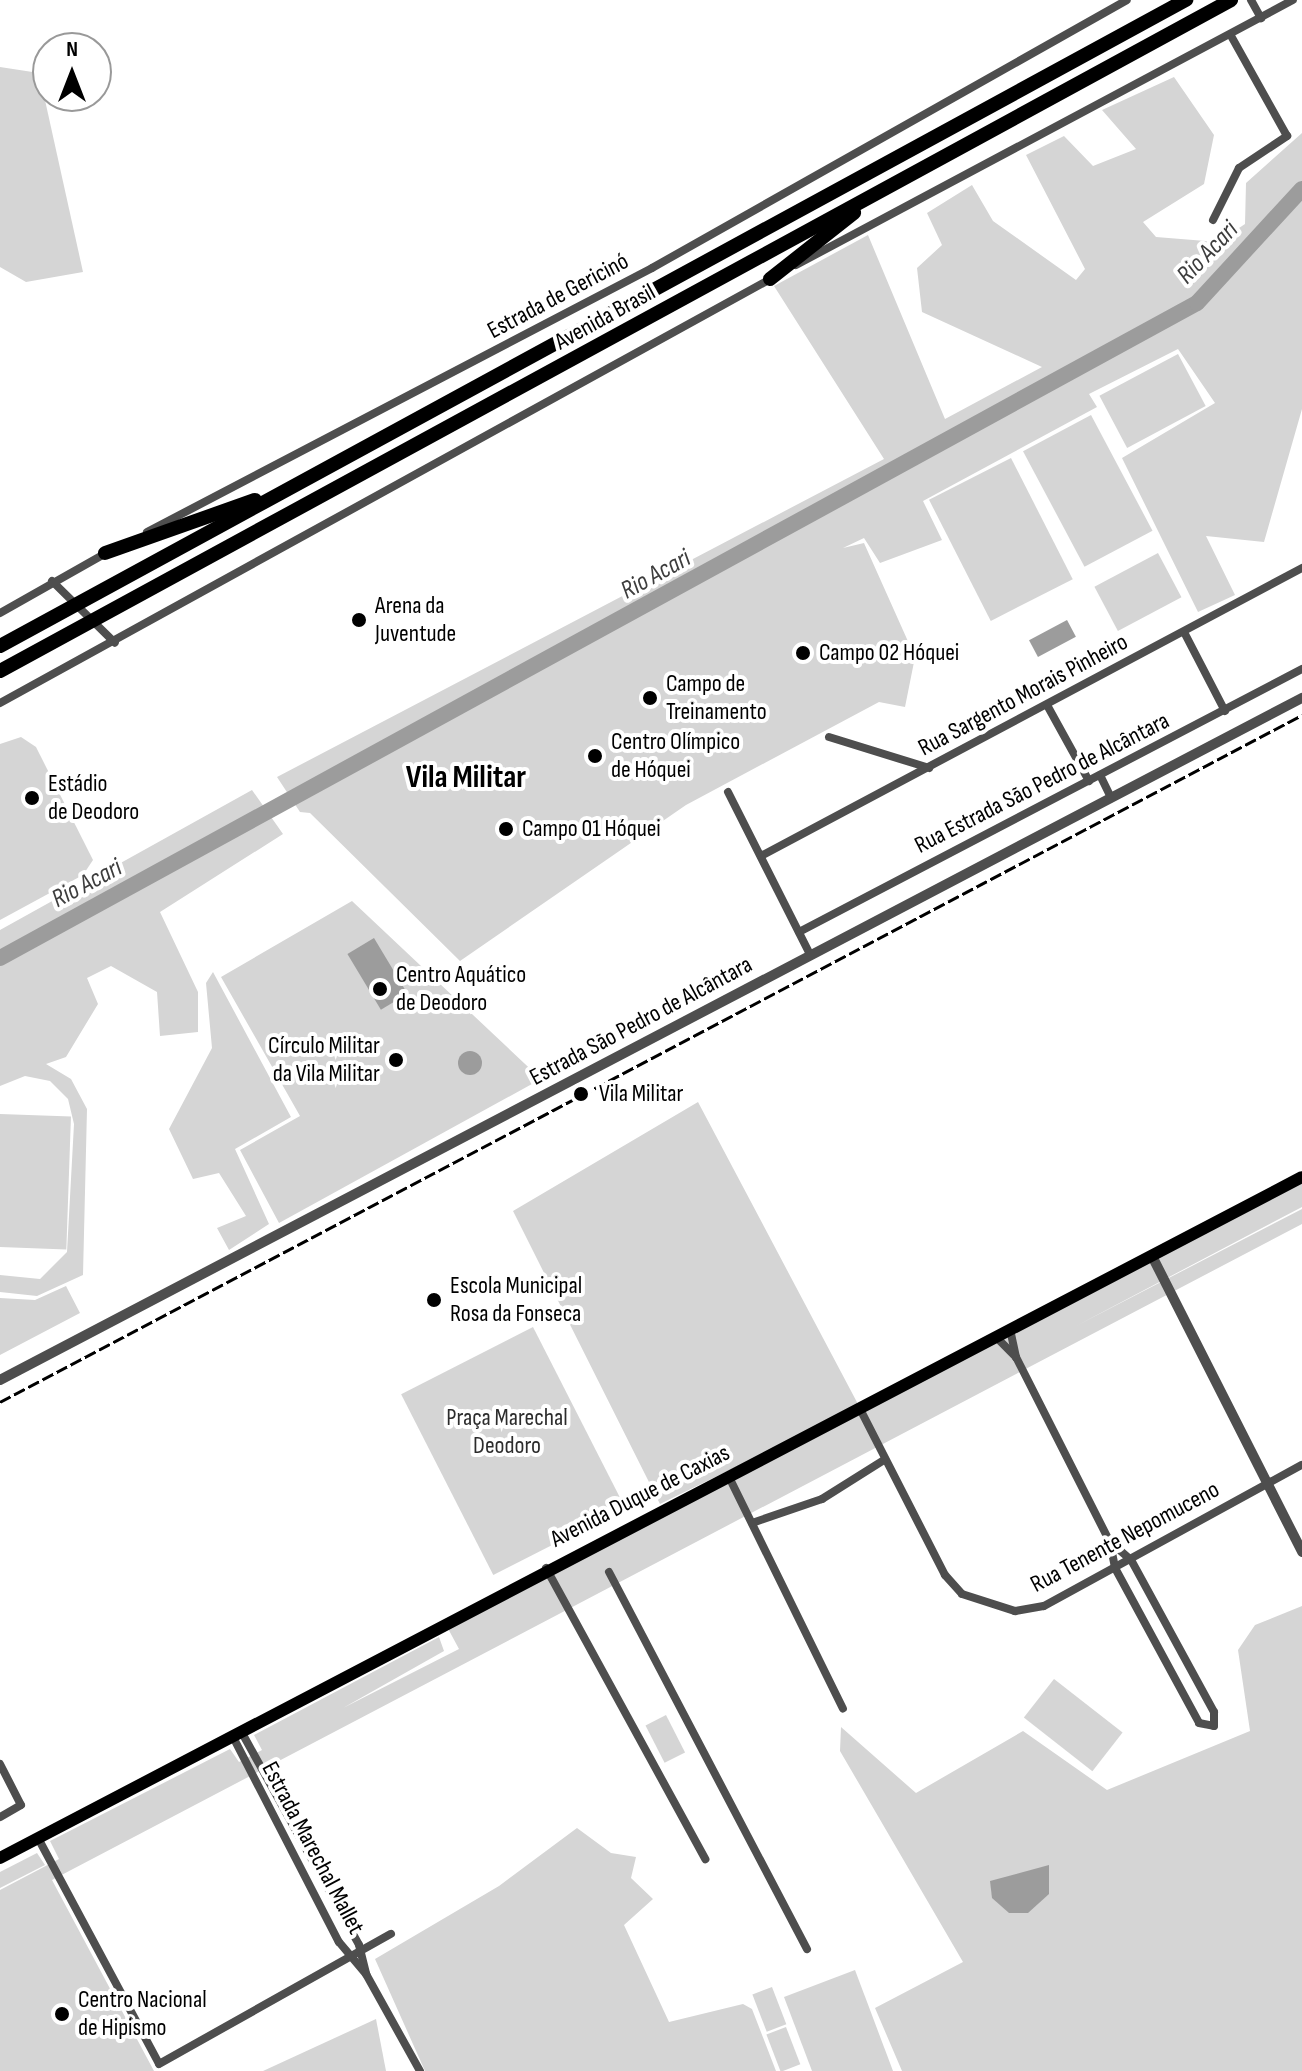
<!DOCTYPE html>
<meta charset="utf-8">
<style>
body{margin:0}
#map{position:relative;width:1302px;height:2071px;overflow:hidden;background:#fff;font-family:"Sofia Sans Condensed",sans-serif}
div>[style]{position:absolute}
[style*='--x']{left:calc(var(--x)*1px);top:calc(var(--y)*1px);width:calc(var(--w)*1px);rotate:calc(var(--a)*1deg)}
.green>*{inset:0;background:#d5d5d5;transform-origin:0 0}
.water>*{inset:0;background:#9c9c9c;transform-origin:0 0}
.round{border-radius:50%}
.river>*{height:16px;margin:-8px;padding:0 8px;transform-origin:8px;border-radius:8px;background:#9c9c9c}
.minor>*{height:8px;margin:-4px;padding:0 4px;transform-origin:4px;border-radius:4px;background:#4e4e4e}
.tertiary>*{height:10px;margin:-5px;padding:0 5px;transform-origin:5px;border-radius:5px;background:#4e4e4e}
.primary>*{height:12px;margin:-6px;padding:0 6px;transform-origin:6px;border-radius:6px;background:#000}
.motorway>*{height:14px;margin:-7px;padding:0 7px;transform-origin:7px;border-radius:7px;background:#000}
.rail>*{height:3px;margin-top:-1.5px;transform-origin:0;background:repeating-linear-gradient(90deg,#000 0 12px,transparent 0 16px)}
.dots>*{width:22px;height:22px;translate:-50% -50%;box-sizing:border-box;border:4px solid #fff;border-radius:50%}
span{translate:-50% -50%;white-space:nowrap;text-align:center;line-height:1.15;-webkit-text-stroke:8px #fff;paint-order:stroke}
.street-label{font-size:24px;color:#000}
.poi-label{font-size:24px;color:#000}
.left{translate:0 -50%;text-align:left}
.right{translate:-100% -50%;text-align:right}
.park-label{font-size:24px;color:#2c2c2c}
.water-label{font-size:26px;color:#3d3d3d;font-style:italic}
.district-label{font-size:32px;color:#000;font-weight:700}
.north{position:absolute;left:32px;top:32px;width:80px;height:80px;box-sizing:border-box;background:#fff;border:2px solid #999;border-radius:50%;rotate:0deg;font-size:22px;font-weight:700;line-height:32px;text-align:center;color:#000}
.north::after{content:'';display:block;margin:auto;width:28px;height:36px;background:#000;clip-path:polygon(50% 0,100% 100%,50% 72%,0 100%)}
</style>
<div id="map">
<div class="green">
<div style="clip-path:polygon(0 67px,39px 73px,83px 272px,26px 282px,0 267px)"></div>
<div style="clip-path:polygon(1174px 77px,1214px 135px,1204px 184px,1143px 222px,1156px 237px,1218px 242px,1245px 224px,1246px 183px,1302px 133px,1302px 409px,1264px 542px,1206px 536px,1235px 595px,1198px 612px,1122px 458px,1215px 403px,1178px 349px,1089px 394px,1097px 407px,923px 501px,942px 540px,880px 563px,864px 538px,843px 548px,864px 543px,915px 657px,905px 707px,879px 702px,686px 805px,460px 961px,310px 813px,300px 812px,277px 777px,884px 459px,774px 286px,868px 235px,945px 419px,1042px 367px,922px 312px,917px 268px,942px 245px,927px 213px,972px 185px,993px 221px,1076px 280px,1085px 269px,1026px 155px,1064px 136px,1093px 166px,1136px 149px,1102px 110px)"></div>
<div style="left:1178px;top:354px;width:59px;height:89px;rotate:62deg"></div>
<div style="left:1091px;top:415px;width:131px;height:77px;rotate:62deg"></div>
<div style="left:1011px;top:458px;width:136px;height:92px;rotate:63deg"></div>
<div style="left:1158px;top:553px;width:50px;height:72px;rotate:62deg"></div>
<div style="clip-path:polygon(21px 737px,36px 747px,93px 860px,83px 875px,0 920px,0 744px)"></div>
<div style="clip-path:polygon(252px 790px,283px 834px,160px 912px,198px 992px,198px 1032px,160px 1036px,157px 992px,111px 966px,87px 978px,98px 1004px,66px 1057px,46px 1064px,71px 1079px,87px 1109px,83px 1275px,37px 1296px,0 1292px,0 1275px,40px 1279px,67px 1252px,74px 1124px,68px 1099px,50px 1081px,25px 1076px,0 1086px,0 930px)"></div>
<div style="clip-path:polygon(352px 901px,541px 1079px,279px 1223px,240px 1150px,300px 1116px,221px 977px)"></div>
<div style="clip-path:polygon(213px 972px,291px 1117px,235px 1149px,269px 1224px,229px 1250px,217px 1228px,246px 1216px,219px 1173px,193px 1179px,169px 1129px,212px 1048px,206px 983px)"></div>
<div style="clip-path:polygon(698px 1102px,859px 1406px,1302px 1174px,1302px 1207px,1076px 1326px,1302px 1209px,1302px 1224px,52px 1880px,154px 2071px,0 2071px,0 1890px,59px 1859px,50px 1841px,230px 1749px,239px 1762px,262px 1750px,254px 1735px,439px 1637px,444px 1651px,343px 1708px,459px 1649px,445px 1623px,781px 1445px,660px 1504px,513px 1211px)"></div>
<div style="left:0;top:1114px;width:71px;height:133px;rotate:2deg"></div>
<div style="clip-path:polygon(66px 1286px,80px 1313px,0 1355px,0 1298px,35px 1300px)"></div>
<div style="left:533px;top:1327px;width:203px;height:148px;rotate:63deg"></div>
<div style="clip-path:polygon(1302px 1606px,1302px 2071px,902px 2071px,875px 2008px,963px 1962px,840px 1751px,841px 1727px,916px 1793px,1023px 1731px,1107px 1790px,1250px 1731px,1238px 1650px,1255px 1625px)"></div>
<div style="left:1054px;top:1679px;width:87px;height:49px;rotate:38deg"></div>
<div style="left:666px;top:1715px;width:42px;height:23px;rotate:63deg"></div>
<div style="clip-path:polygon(577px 1828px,611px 1853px,636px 1857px,631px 1878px,653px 1899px,624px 1925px,669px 2022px,743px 2004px,752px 2009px,776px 2071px,425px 2071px,375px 1959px,499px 1886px)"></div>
<div style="clip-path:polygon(37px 1853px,45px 1865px,0 1888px,0 1872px)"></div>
<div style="clip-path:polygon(855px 1970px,893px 2071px,812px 2071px,784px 1997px)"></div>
<div style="left:772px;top:1987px;width:40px;height:21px;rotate:69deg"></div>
<div style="clip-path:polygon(376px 2019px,386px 2071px,263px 2071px)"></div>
<div style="left:786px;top:2027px;width:40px;height:21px;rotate:69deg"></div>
</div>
<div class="water">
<div style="left:1067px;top:620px;width:19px;height:43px;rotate:62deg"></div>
<div style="left:374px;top:938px;width:65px;height:31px;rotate:59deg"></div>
<div class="round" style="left:458px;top:1051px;width:24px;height:24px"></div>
<div style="clip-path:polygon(1049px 1865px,1049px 1894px,1028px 1913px,1009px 1913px,992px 1898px,990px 1881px)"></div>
</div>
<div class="river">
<div style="--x:0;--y:958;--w:1364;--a:-28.69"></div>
<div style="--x:1197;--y:303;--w:155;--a:-47.4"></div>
</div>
<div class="minor">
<div style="--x:1251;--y:0;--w:21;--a:61"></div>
<div style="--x:1213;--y:220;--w:58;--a:-63.4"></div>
<div style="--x:1239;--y:168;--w:58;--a:-33.7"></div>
<div style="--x:1287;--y:136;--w:115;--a:-119.2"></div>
<div style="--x:796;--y:265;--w:563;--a:-28.07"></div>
<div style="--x:147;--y:532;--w:570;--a:-27.6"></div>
<div style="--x:652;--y:268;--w:545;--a:-29.43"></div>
<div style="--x:52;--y:581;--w:88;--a:44.5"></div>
<div style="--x:0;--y:613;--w:122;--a:-29.5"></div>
<div style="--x:1184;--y:632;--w:89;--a:62.6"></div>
<div style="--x:0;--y:703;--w:883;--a:-28.83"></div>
<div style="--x:1047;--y:705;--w:87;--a:61.1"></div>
<div style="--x:829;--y:737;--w:105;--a:17.2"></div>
<div style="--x:1100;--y:775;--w:25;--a:64"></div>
<div style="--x:728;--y:792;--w:182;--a:63.2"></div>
<div style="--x:761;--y:856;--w:613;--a:-28.03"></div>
<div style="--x:799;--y:932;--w:568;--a:-27.6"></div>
<div style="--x:1010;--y:1329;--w:29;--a:78"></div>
<div style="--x:1016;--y:1357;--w:208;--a:63.1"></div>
<div style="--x:1110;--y:1542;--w:26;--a:79"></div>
<div style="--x:1115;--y:1568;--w:176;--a:61.5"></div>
<div style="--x:1199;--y:1723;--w:15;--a:11"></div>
<div style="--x:1214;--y:1726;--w:14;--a:-90"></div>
<div style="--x:1214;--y:1712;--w:173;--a:-118.6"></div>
<div style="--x:1131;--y:1560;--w:28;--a:-139"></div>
<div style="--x:996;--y:1337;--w:28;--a:45"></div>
<div style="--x:859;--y:1407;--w:189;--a:62.9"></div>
<div style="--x:945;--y:1575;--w:25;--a:48"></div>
<div style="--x:962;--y:1594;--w:56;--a:17.8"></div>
<div style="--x:1015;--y:1611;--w:29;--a:-10"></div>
<div style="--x:1044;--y:1606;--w:294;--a:-28.7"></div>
<div style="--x:729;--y:1477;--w:258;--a:63.8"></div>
<div style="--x:752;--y:1523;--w:74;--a:-18.9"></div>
<div style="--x:822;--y:1499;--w:73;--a:-32.2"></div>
<div style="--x:546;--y:1568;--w:332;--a:61.3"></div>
<div style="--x:609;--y:1572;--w:426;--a:62.3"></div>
<div style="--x:241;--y:1731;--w:244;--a:61.1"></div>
<div style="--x:359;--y:1945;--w:30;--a:76"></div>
<div style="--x:232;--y:1735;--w:233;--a:62.7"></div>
<div style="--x:339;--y:1942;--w:42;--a:49.8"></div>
<div style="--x:366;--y:1974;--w:111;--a:60.9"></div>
<div style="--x:0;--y:1764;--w:46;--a:62.9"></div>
<div style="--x:21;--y:1805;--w:24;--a:150"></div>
<div style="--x:38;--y:1838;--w:256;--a:61.8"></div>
<div style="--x:159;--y:2064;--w:266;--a:-29.3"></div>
</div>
<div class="tertiary">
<div style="--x:1152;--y:1256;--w:332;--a:63.1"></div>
<div style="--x:0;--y:1380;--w:1470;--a:-27.65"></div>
</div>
<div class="primary">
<div style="--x:0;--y:1858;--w:1469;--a:-27.61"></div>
</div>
<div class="motorway">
<div style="--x:770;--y:279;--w:107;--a:-38.2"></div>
<div style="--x:105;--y:553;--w:159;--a:-19.5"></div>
<div style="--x:0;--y:646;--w:1351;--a:-28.58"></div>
<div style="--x:0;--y:671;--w:1402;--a:-28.59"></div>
</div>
<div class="rail">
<div style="--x:0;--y:1402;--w:1472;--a:-27.82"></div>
</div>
<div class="dots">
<div style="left:359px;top:620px;background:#000"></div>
<div style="left:803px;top:653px;background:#000"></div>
<div style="left:650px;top:698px;background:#000"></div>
<div style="left:595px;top:756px;background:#000"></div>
<div style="left:32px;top:798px;background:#000"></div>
<div style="left:506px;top:829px;background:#000"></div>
<div style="left:380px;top:989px;background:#000"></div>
<div style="left:396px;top:1060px;background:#000"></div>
<div style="left:581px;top:1094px;background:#000"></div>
<div style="left:434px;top:1300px;background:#000"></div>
<div style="left:62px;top:2014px;background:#000"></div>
</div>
<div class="street-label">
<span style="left:558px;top:296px;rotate:-28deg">Estrada de Gericinó</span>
<span style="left:605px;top:317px;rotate:-29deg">Avenida Brasil</span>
<span style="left:1023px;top:695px;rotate:-28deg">Rua Sargento Morais Pinheiro</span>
<span style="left:1042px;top:783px;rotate:-27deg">Rua Estrada São Pedro de Alcântara</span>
<span style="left:641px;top:1021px;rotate:-28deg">Estrada São Pedro de Alcântara</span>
<span style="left:640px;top:1496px;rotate:-27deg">Avenida Duque de Caxias</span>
<span style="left:1125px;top:1537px;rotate:-28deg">Rua Tenente Nepomuceno</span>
<span style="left:313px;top:1848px;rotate:62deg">Estrada Marechal Mallet</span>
</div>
<div class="poi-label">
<span class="left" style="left:375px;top:620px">Arena da<br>Juventude</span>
<span class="left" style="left:819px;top:653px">Campo 02 Hóquei</span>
<span class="left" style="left:666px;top:698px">Campo de<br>Treinamento</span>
<span class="left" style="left:611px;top:756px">Centro Olímpico<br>de Hóquei</span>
<span class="left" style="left:48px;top:798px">Estádio<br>de Deodoro</span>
<span class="left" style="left:522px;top:829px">Campo 01 Hóquei</span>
<span class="left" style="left:396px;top:989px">Centro Aquático<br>de Deodoro</span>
<span class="right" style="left:380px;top:1060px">Círculo Militar<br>da Vila Militar</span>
<span class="left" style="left:599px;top:1094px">Vila Militar</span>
<span class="left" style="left:450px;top:1300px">Escola Municipal<br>Rosa da Fonseca</span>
<span class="left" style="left:78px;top:2014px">Centro Nacional<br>de Hipismo</span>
</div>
<div class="park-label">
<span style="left:507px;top:1432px">Praça Marechal<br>Deodoro</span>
</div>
<div class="water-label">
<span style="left:1208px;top:253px;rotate:-46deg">Rio Acari</span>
<span style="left:656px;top:575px;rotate:-29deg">Rio Acari</span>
<span style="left:87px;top:884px;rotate:-28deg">Rio Acari</span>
</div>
<div class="district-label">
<span style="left:466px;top:778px">Vila Militar</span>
</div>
<div class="north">N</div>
</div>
